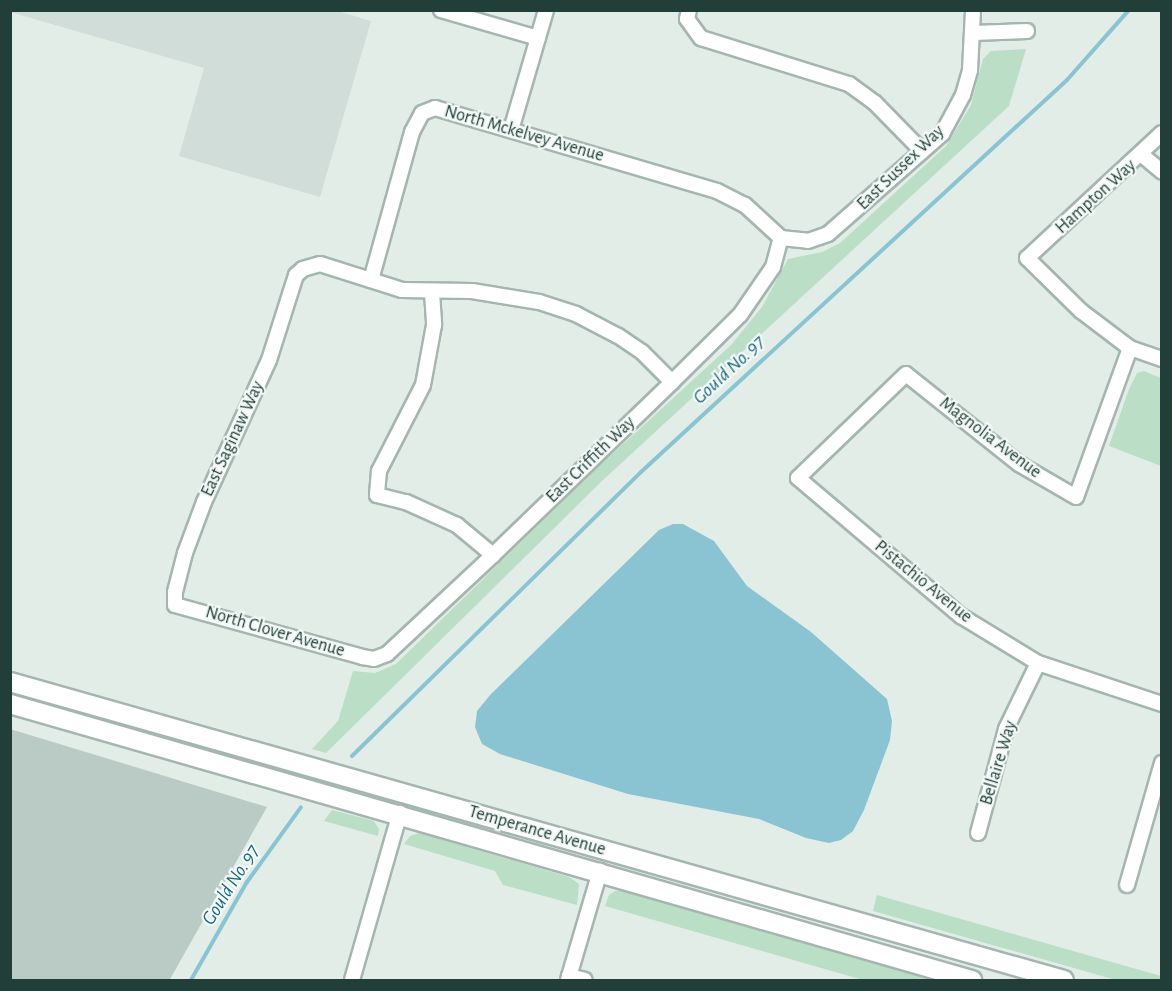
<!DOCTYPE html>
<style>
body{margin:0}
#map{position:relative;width:1172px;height:991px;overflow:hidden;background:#e2ede8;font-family:"Alegreya Sans",sans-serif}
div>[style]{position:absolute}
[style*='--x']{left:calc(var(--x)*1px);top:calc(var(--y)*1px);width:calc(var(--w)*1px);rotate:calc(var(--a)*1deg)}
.built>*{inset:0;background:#d0ddd8}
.green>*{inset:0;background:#bbdec6}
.water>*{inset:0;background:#8ac4d2}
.stream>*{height:4px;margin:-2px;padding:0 2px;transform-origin:2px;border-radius:2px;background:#8ac4d2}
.building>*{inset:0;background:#bacac5}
.roads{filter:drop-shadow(2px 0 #a5b5b0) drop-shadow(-2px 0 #a5b5b0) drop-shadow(0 2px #a5b5b0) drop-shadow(0 -2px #a5b5b0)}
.minor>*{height:14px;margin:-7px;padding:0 7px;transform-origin:7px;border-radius:7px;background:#fff}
.secondary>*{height:18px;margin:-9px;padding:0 9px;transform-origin:9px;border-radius:9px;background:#fff}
span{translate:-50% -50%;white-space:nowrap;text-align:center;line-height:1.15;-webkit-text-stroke:4.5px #f3f9f6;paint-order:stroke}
.street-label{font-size:18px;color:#223e38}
.water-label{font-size:20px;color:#1b677b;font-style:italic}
.frame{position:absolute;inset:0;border:12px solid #223e38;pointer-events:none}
</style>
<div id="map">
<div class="built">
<div style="clip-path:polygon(334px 10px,371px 21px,320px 197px,179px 156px,204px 68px,10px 12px)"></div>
</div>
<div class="green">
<div style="clip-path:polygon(1026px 49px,1009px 106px,602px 481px,326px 753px,312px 749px,338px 721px,353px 671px,375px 673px,396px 664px,597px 468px,731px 345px,762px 307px,788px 259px,822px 252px,840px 243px,946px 146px,971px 105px,983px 59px,991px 51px)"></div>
<div style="clip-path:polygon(1144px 371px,1161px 378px,1161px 466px,1109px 446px,1129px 389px,1137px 373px)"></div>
<div style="clip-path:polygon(332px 810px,374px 821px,379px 829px,378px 836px,324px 821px)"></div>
<div style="clip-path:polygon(419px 833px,569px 877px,579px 884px,577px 905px,503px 885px,495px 871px,404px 844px,410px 836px)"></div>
<div style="clip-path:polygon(615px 891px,624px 891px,933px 980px,863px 980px,605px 906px,609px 895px)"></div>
<div style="clip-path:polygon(877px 895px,1161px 976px,1161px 980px,1116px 980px,873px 911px)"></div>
</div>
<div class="water">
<div style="clip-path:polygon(673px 524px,683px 524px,714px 541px,747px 586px,811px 632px,887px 699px,892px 721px,890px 740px,864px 810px,853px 831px,841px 840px,829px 843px,806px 838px,759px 819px,628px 794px,500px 754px,482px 744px,475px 727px,477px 711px,491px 694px,659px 530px)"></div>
</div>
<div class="stream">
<div style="--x:352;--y:756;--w:405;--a:-44.5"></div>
<div style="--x:641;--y:472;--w:579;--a:-42.62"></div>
<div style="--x:1067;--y:80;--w:94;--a:-48.5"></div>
<div style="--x:191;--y:980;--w:113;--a:-60.3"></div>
<div style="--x:247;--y:882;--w:92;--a:-54.2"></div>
</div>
<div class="building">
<div style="clip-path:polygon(10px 729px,267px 807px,169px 981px,10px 981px)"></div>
</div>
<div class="roads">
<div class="minor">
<div style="--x:441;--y:10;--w:101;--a:16.1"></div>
<div style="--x:689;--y:10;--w:9;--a:103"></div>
<div style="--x:687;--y:19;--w:24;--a:54"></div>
<div style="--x:701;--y:38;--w:155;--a:17.3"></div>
<div style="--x:849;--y:84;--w:32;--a:36"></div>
<div style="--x:875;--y:103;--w:67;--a:45.6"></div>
<div style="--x:974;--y:33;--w:53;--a:-2.2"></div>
<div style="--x:511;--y:130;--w:125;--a:-73.7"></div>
<div style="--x:1162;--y:133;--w:184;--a:137.2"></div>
<div style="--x:1027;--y:258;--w:76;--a:44.5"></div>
<div style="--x:1081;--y:311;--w:61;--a:37.1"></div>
<div style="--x:1130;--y:348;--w:34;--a:19"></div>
<div style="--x:1142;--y:155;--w:26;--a:40"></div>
<div style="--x:781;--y:238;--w:27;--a:6"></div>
<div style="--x:808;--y:241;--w:21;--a:-19"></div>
<div style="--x:828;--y:234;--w:152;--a:-41.3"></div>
<div style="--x:942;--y:134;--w:44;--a:-61.7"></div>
<div style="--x:963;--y:95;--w:26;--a:-74"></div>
<div style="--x:970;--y:70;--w:60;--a:-87.1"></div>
<div style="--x:371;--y:280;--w:154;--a:-74.5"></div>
<div style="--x:412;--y:132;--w:21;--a:-62"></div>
<div style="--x:422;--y:113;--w:14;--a:-21"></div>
<div style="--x:435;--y:108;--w:294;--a:16.4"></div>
<div style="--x:717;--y:191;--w:31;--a:27"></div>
<div style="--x:745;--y:205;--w:49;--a:42.5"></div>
<div style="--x:432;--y:293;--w:32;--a:86"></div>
<div style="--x:434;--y:325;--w:61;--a:100.4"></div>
<div style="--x:423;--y:385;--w:97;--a:117.1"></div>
<div style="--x:379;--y:471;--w:24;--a:95"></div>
<div style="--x:377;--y:495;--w:30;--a:14"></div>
<div style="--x:406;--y:502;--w:56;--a:24.3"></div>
<div style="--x:457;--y:525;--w:47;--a:39.8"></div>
<div style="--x:1130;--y:348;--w:158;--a:109.9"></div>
<div style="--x:1076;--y:497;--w:66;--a:-149.9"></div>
<div style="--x:1019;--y:464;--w:144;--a:-141.5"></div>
<div style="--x:906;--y:374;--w:150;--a:136.1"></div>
<div style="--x:798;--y:478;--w:214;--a:40.3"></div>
<div style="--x:961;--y:616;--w:90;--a:31.4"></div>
<div style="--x:1038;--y:663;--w:131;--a:18.3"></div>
<div style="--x:672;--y:382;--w:42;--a:-135"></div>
<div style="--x:642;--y:352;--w:29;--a:-146"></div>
<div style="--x:618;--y:336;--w:47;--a:-152.4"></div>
<div style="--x:576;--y:314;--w:39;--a:-162"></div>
<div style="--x:539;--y:302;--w:68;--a:-170.7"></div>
<div style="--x:472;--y:291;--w:70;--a:-179.2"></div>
<div style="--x:402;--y:290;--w:86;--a:-162.4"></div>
<div style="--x:320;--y:264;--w:18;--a:164"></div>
<div style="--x:303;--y:269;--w:9;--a:139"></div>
<div style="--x:296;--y:275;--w:89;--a:107.6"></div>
<div style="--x:269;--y:360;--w:156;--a:114.6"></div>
<div style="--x:204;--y:502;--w:54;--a:110.4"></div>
<div style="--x:185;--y:553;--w:40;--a:104.4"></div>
<div style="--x:175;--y:592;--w:13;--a:90"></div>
<div style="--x:175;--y:605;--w:194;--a:15.5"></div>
<div style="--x:362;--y:657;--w:12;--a:9"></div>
<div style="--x:374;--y:659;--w:14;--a:-21"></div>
<div style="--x:387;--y:654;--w:145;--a:-43"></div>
<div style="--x:493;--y:555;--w:249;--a:-44"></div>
<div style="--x:672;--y:382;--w:95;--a:-44.6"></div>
<div style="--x:740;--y:315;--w:58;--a:-55.5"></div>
<div style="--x:773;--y:267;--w:30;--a:-75"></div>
<div style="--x:978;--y:833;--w:108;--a:-74.9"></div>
<div style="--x:1006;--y:729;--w:73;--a:-64.1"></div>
<div style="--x:1127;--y:885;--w:127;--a:-74"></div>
<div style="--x:569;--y:976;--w:16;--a:14"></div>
<div style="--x:352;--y:980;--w:174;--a:-74"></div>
<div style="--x:568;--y:980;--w:114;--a:-73.6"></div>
</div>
<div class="secondary">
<div style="--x:10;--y:682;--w:1095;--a:15.79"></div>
<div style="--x:10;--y:704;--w:1001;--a:16.01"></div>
</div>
</div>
<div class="street-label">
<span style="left:524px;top:134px;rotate:16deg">North Mckelvey Avenue</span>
<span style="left:901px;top:168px;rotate:-44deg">East Sussex Way</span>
<span style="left:1096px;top:197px;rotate:-42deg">Hampton Way</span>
<span style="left:990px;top:438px;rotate:37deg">Magnolia Avenue</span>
<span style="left:233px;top:439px;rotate:-65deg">East Saginaw Way</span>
<span style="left:591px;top:460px;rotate:-44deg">East Criffith Way</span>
<span style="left:923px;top:582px;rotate:39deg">Pistachio Avenue</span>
<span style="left:275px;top:632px;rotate:16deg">North Clover Avenue</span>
<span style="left:999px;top:763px;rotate:-73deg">Bellaire Way</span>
<span style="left:537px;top:831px;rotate:16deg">Temperance Avenue</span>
</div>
<div class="water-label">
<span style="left:729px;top:370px;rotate:-43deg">Gould No. 97</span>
<span style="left:231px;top:885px;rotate:-58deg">Gould No. 97</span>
</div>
<div class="frame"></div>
</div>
